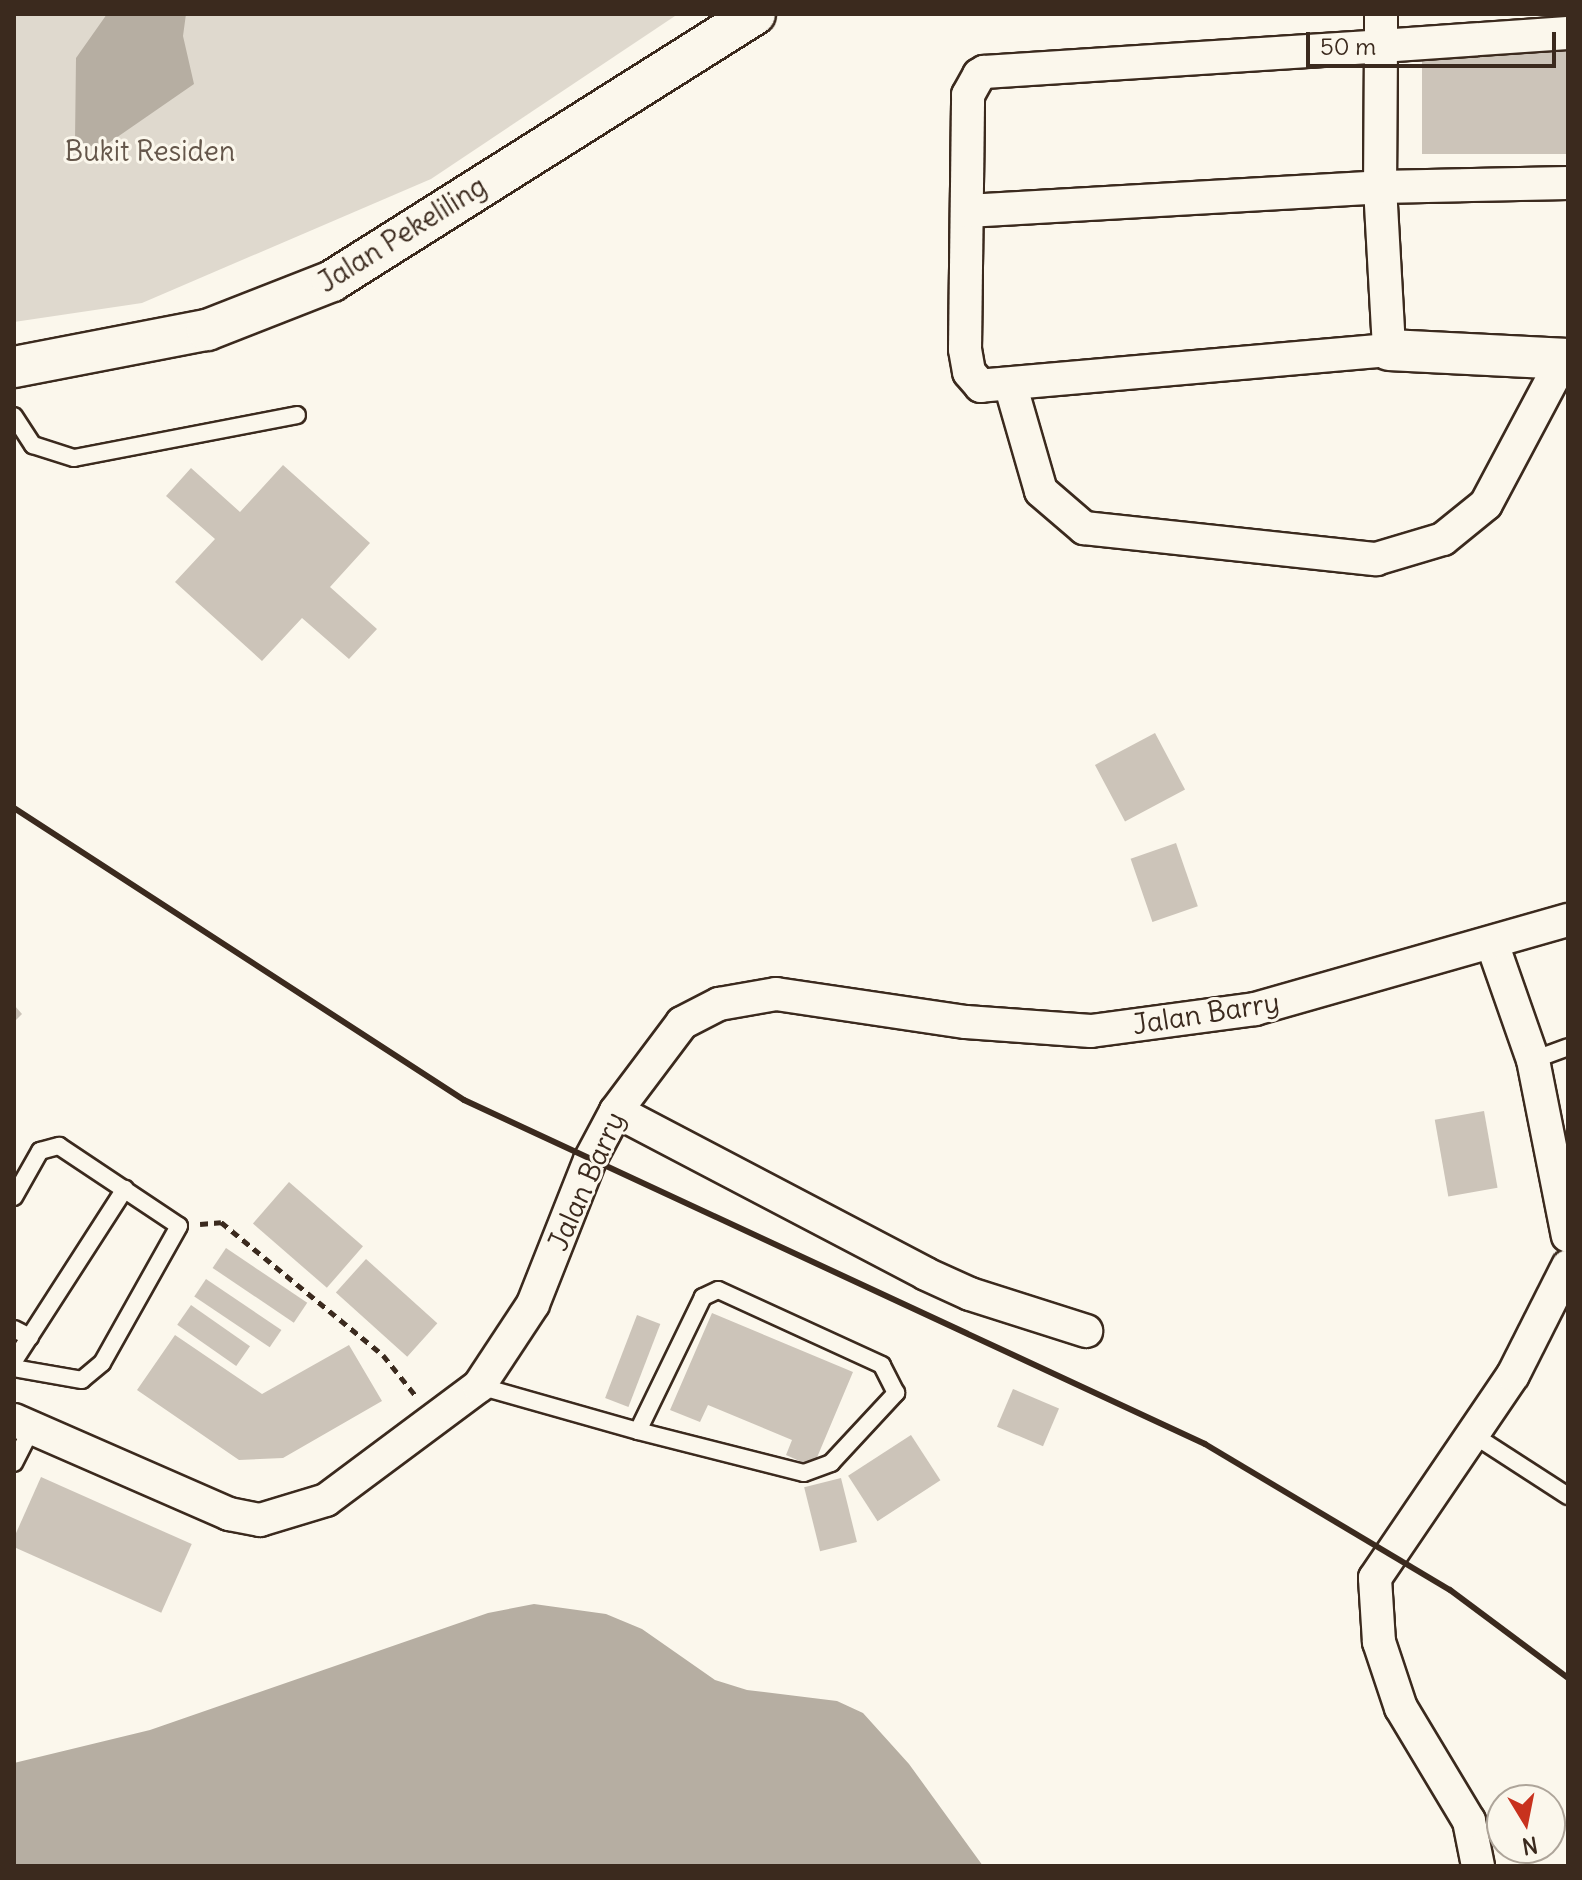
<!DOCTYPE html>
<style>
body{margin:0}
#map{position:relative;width:1582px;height:1880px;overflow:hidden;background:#fbf7ec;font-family:Delius,sans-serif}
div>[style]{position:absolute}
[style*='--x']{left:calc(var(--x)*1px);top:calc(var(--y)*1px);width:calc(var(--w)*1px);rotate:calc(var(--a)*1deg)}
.green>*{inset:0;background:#dfd9ce}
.water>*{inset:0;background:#b6aea2}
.building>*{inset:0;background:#ccc4b9;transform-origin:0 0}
.path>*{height:5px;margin-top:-2.5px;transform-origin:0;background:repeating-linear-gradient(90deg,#3b2a1e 0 8px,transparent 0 14px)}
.roads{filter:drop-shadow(2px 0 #3b2a1e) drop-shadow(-2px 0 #3b2a1e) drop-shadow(0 2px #3b2a1e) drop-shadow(0 -2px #3b2a1e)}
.service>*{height:16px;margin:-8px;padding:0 8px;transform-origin:8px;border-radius:8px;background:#fbf7ec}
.minor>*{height:32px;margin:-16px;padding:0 16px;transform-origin:16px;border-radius:16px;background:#fbf7ec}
.tertiary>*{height:40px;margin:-20px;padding:0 20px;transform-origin:20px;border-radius:20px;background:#fbf7ec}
.rail>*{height:6px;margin:-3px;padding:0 3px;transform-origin:3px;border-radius:3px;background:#3b2a1e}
span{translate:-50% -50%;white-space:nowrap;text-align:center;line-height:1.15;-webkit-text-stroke:6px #fbf7ec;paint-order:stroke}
.park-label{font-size:28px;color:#64564a}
.street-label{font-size:28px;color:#3b2a1e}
.frame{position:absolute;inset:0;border:16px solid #3b2a1e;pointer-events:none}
.north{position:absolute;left:1486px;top:1784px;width:80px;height:80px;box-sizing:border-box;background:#fbf7ec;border:2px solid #aea59a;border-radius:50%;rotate:170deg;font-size:22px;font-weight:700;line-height:32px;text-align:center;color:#3b2a1e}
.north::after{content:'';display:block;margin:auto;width:28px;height:36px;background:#c8321e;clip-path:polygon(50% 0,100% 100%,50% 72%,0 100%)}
.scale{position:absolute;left:1306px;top:32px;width:250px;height:36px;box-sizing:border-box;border:4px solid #3b2a1e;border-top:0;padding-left:10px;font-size:24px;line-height:28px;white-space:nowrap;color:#3b2a1e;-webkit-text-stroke:6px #fbf7ec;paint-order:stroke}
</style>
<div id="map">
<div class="green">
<div style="clip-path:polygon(14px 14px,678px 14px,431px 179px,142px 303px,14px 322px)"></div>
</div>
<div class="water">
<div style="clip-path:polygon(107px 14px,186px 14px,183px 36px,194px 84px,100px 149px,75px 140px,76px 58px)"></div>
<div style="clip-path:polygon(534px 1604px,606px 1614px,642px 1629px,715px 1680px,747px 1690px,837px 1701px,863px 1713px,909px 1764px,983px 1866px,14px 1866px,14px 1763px,150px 1730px,488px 1613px)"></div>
</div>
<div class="building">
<div style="left:1568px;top:45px;width:109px;height:146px;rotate:90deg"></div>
<div style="clip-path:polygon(283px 465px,370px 543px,330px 587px,377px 629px,349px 659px,302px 618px,262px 661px,175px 582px,215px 539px,166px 496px,191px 468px,240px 512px)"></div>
<div style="left:1155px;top:733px;width:64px;height:68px;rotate:62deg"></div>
<div style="left:1176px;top:843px;width:67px;height:48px;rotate:71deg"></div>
<div style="clip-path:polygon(14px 1005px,22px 1014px,14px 1022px)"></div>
<div style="left:1484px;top:1111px;width:78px;height:50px;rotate:80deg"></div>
<div style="left:289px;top:1182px;width:98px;height:55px;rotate:41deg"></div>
<div style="left:226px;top:1248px;width:98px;height:24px;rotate:34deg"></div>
<div style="left:366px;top:1259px;width:96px;height:45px;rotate:42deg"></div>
<div style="left:206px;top:1279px;width:91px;height:21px;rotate:34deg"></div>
<div style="left:191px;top:1305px;width:72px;height:24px;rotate:35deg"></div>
<div style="clip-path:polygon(712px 1313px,853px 1372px,813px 1467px,786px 1455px,792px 1440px,708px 1405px,700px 1422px,670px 1410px)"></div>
<div style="left:637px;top:1315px;width:25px;height:89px;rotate:21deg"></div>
<div style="clip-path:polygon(175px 1335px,262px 1394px,349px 1345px,382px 1401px,283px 1458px,239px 1460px,137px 1390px)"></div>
<div style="left:1013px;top:1389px;width:50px;height:41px;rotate:23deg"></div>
<div style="left:911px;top:1435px;width:54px;height:75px;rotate:57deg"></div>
<div style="left:41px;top:1477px;width:165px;height:75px;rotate:24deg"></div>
<div style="left:841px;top:1478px;width:66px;height:38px;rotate:76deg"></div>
</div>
<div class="path">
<div style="--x:200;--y:1224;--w:21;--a:-5"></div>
<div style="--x:221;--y:1222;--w:210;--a:39.4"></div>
<div style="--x:383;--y:1355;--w:51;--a:51.3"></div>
</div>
<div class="roads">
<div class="service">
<div style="--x:14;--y:416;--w:35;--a:57"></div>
<div style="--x:33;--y:445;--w:43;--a:17.6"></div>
<div style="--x:74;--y:458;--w:227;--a:-10.9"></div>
<div style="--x:1533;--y:1060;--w:37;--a:-20"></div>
<div style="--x:14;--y:1197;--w:53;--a:-60.5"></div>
<div style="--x:40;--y:1151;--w:20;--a:-15"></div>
<div style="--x:59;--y:1146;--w:144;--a:33.7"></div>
<div style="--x:179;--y:1226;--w:157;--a:119.3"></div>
<div style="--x:102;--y:1363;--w:26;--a:140"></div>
<div style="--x:82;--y:1380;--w:69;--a:-170"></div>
<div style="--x:14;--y:1329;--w:18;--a:27"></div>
<div style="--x:14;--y:1361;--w:205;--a:-57.2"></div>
<div style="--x:479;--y:1386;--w:165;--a:15.8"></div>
<div style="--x:638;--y:1431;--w:171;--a:14.2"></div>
<div style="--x:804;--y:1473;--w:29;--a:-20"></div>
<div style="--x:831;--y:1463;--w:96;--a:-47.1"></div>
<div style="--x:896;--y:1393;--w:31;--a:-117"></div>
<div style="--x:882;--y:1365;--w:180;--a:-155.4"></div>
<div style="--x:718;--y:1290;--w:17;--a:155"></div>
<div style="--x:703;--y:1297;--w:149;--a:115.9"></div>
<div style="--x:1472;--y:1434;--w:114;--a:32.9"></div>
<div style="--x:14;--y:1463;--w:39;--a:-63"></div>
</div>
<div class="minor">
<div style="--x:1381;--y:14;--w:32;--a:90"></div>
<div style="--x:1381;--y:46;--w:141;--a:90.4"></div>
<div style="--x:1380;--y:187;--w:163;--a:86.8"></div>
<div style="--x:1389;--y:350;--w:410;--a:175"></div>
<div style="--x:981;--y:386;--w:18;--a:-131"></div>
<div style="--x:969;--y:372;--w:23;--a:-100"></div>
<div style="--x:965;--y:349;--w:254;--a:-89.3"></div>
<div style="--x:968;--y:95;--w:23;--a:-61"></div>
<div style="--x:979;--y:75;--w:6;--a:-31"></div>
<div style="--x:984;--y:72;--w:398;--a:-3.7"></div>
<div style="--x:1381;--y:46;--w:187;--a:-4"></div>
<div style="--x:967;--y:211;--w:414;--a:-3.3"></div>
<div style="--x:1380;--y:187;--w:188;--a:-1.2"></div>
<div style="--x:1011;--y:387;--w:108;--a:73.9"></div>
<div style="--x:1041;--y:491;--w:57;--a:40.7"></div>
<div style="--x:1084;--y:528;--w:294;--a:6.1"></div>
<div style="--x:1376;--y:559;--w:70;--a:-16.6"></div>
<div style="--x:1443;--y:539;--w:55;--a:-39.1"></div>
<div style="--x:1486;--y:504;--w:164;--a:-62"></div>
<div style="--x:1492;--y:943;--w:124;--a:70.7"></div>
<div style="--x:1533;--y:1060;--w:179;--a:78.8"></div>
<div style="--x:616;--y:1111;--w:350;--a:27.7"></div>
<div style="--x:926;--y:1274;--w:48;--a:24.4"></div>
<div style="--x:970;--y:1294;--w:122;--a:17.7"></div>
<div style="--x:14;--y:1420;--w:235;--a:23.6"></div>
<div style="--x:229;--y:1514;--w:32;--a:11"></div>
<div style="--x:260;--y:1520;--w:69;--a:-16.9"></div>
<div style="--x:326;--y:1500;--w:191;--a:-36.7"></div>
<div style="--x:479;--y:1386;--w:98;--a:-56.6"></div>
<div style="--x:533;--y:1304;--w:155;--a:-68.4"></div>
<div style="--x:590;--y:1160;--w:55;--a:-62"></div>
<div style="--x:616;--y:1111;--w:110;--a:-53.1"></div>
<div style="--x:682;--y:1023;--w:42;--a:-27.2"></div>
<div style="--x:719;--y:1004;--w:58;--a:-10"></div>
<div style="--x:776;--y:994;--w:192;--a:8.4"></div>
<div style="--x:966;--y:1022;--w:125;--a:4.1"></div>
<div style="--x:1091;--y:1031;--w:165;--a:-7.6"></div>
<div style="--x:1255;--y:1009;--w:325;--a:-15.9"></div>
<div style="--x:1478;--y:1866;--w:46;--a:-101.3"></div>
<div style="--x:1469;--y:1821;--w:132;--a:-121"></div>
<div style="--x:1401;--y:1708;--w:70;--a:-108.4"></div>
<div style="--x:1379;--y:1642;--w:64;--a:-93.6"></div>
<div style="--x:1375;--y:1578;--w:245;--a:-55.8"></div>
<div style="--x:1513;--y:1375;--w:122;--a:-63.2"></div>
</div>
<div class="tertiary">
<div style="--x:1389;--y:350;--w:179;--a:2.9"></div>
<div style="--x:14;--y:367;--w:197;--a:-10.9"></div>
<div style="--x:207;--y:330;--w:134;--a:-21.4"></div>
<div style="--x:332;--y:281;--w:500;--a:-32.26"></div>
</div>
</div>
<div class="rail">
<div style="--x:14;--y:808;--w:536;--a:32.98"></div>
<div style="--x:464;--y:1100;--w:817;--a:24.9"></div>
<div style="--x:1205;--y:1444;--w:285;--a:30.8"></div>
<div style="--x:1450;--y:1590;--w:147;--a:36.7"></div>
</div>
<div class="park-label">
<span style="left:150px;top:151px">Bukit Residen</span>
</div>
<div class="street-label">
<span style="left:402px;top:234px;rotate:-32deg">Jalan Pekeliling</span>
<span style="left:1206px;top:1013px;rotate:-9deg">Jalan Barry</span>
<span style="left:586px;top:1181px;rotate:-66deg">Jalan Barry</span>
</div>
<div class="frame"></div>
<div class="north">N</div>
<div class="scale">50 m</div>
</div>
